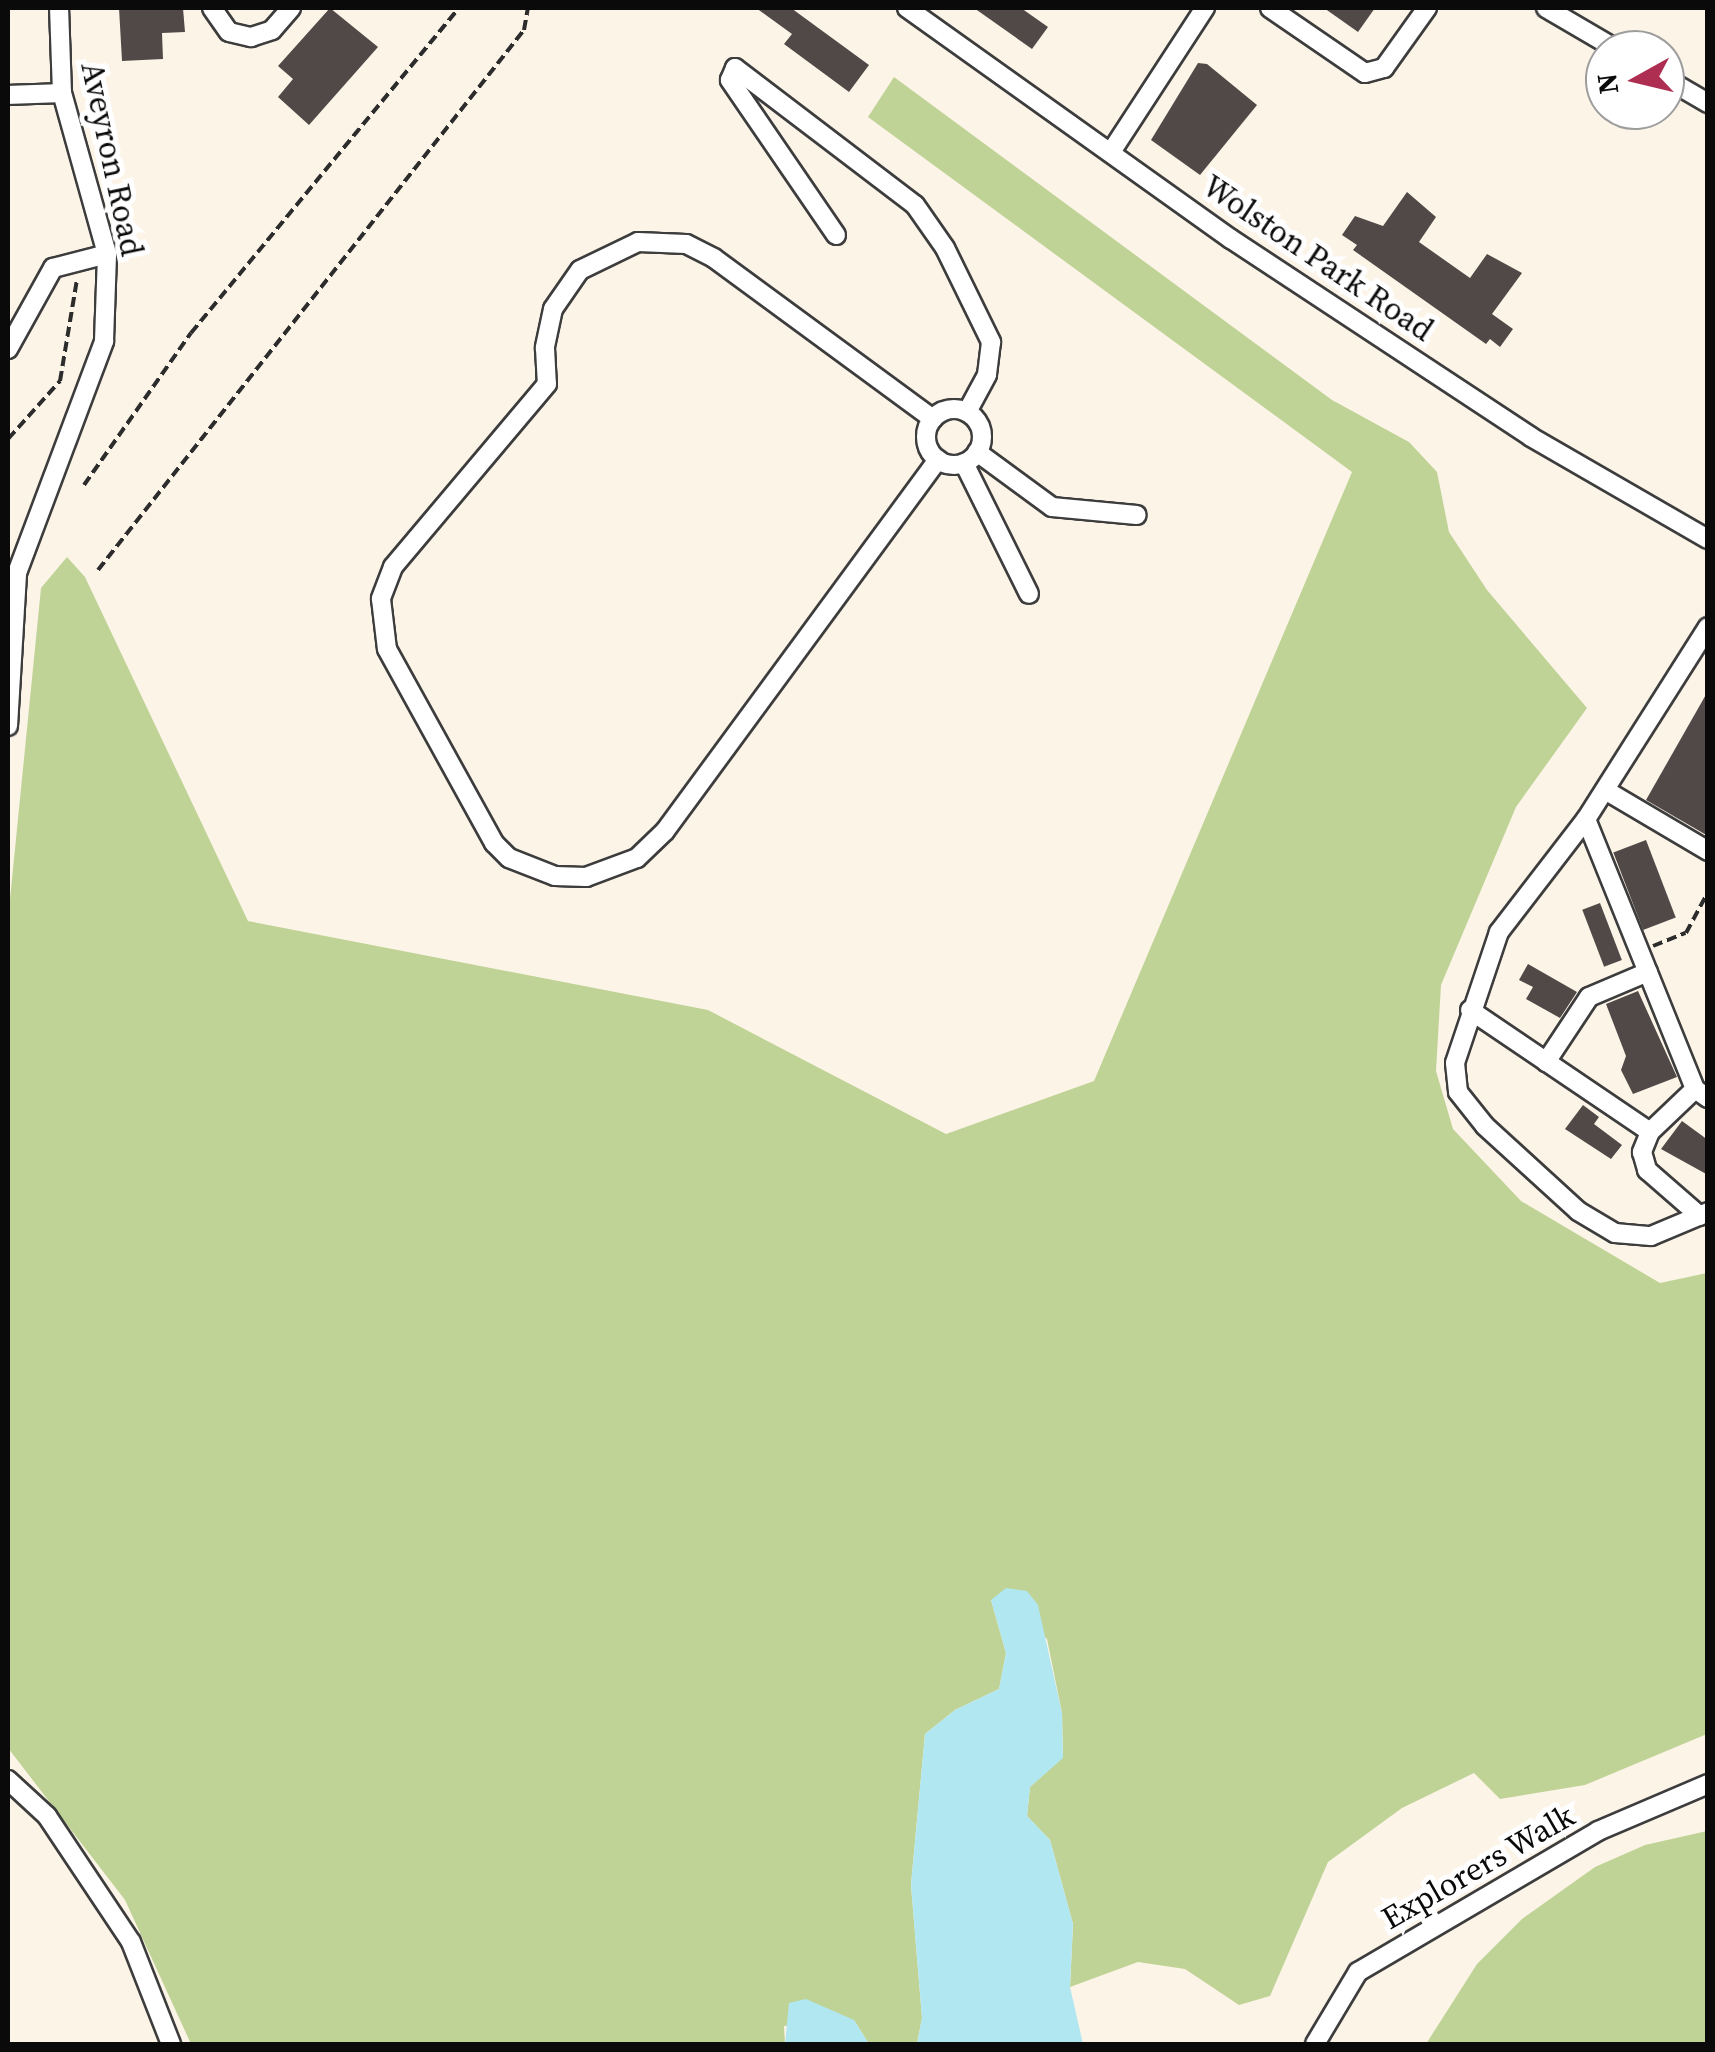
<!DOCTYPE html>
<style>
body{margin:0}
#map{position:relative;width:1715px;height:2052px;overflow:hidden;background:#fdf4e8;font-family:"Source Serif 4",serif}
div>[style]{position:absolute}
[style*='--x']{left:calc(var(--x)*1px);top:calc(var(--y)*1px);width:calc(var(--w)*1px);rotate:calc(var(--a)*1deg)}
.forest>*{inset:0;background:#c0d396}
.water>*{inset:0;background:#b1e7f0}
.building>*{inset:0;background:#514947;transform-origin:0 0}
.path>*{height:4px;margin-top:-2px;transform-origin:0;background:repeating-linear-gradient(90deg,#2c2c2c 0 10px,transparent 0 15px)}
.roads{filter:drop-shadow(2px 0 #3d3d3d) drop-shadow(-2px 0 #3d3d3d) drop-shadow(0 2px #3d3d3d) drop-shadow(0 -2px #3d3d3d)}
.minor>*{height:18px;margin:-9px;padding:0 9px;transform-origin:9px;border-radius:9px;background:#fff}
.minor>.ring{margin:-9px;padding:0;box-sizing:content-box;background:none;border:18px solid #fff;border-radius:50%}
span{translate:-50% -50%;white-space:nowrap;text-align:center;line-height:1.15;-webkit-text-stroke:10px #fff;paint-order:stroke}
.street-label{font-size:32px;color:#0a0a0a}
.frame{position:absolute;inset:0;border:10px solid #0a0a0a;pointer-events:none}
.north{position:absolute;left:1585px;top:30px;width:100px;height:100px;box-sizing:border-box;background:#fff;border:2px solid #9d9d9d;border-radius:50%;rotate:262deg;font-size:28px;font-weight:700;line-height:40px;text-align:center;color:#0a0a0a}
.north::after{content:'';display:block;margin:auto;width:35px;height:45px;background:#ae2e51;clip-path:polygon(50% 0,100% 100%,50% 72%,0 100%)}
</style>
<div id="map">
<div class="forest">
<div style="clip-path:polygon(894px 77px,1332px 400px,1409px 442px,1437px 472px,1449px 532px,1487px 590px,1587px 708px,1516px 807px,1441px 985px,1436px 1071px,1453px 1129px,1521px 1201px,1660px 1283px,1707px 1273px,1707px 1734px,1585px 1785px,1500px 1799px,1474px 1773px,1402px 1808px,1328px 1862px,1270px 1996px,1239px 2005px,1185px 1969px,1138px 1962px,1070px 1987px,1073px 1924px,1050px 1840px,1027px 1816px,1030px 1787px,1063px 1757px,1062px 1713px,1047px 1639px,991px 1600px,1006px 1653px,999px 1689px,955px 1710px,925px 1734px,911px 1885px,922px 2018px,917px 2044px,869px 2044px,854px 2020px,784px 2026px,785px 2044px,191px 2044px,125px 1900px,8px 1748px,8px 919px,41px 588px,67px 557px,85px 577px,248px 921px,708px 1010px,946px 1134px,1094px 1081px,1352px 472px,868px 117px)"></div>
<div style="clip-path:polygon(1707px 1831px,1707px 2044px,1426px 2044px,1477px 1964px,1522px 1919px,1595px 1867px,1645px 1845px)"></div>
</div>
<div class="water">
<div style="clip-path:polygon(1006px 1588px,1027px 1591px,1038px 1605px,1062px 1713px,1063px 1758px,1030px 1787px,1027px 1816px,1050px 1840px,1073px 1924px,1070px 1987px,1083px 2044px,917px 2044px,922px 2018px,911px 1885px,925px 1734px,955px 1710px,999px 1689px,1006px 1653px,991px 1600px)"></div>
<div style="clip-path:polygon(806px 1999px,854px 2020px,869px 2044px,785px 2044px,789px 2003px)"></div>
</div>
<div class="building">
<div style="clip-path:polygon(119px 8px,183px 8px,185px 32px,162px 33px,163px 59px,122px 61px)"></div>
<div style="clip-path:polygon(330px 8px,378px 47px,309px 125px,278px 97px,293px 79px,278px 66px)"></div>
<div style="clip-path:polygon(756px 8px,791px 8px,869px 65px,849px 92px,784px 44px,792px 34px)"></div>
<div style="clip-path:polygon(974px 8px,1021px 8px,1048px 27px,1032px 49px)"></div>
<div style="clip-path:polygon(1324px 8px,1375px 8px,1358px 32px)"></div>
<div style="clip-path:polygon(1198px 63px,1207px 64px,1257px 105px,1200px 175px,1151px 140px)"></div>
<div style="clip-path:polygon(1407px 192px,1436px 217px,1419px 242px,1470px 278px,1487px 254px,1522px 273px,1492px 314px,1513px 329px,1500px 347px,1490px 339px,1486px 344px,1353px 250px,1357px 245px,1342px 235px,1355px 216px,1383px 226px)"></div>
<div style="clip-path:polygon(1708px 691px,1708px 836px,1646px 800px)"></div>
<div style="left:1646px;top:840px;width:83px;height:35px;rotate:69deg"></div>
<div style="left:1600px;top:903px;width:61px;height:19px;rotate:69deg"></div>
<div style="clip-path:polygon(1528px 964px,1577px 992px,1560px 1018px,1526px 999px,1533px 987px,1519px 980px)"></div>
<div style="clip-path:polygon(1638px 991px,1677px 1077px,1633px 1094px,1621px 1070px,1626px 1056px,1606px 1004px)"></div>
<div style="clip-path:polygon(1583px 1105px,1599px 1117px,1594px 1124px,1622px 1145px,1611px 1159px,1565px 1129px)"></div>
<div style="clip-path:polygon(1682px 1121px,1708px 1140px,1708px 1175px,1661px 1149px)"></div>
</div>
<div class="path">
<div style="--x:8;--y:439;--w:78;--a:-48.1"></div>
<div style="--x:60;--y:381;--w:103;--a:-80.5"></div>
<div style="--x:84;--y:485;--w:186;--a:-54.9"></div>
<div style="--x:191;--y:333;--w:421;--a:-50.5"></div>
<div style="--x:98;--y:570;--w:688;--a:-51.73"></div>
<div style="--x:524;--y:30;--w:22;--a:-80"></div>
<div style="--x:1653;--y:946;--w:35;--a:-22"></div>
<div style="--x:1686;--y:933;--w:47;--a:-61.8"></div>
</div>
<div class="roads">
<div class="minor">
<div style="--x:212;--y:8;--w:29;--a:55"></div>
<div style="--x:229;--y:32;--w:23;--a:13"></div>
<div style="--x:251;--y:37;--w:22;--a:-18"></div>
<div style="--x:272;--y:30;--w:29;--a:-49"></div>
<div style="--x:907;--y:8;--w:398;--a:35.5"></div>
<div style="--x:1231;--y:239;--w:359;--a:33.4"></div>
<div style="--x:1531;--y:437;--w:204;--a:30"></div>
<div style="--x:1270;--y:8;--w:115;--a:34.4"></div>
<div style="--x:1365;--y:73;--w:20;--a:-15"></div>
<div style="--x:1384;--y:68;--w:74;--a:-54.4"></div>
<div style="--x:1546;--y:8;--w:83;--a:30.3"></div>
<div style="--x:1665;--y:78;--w:50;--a:30.2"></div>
<div style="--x:8;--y:95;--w:54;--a:-2.1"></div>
<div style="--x:1111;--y:152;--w:172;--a:-56.9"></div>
<div style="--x:836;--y:235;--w:188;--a:-124.4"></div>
<div style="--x:730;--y:80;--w:13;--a:-67"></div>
<div style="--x:735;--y:68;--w:226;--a:37.3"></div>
<div style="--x:915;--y:205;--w:52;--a:55.1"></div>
<div style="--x:945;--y:248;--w:105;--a:63.9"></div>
<div style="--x:991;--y:342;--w:33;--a:97"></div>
<div style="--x:987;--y:375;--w:42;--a:118.4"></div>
<div style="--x:8;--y:349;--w:93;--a:-60.9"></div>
<div style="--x:53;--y:268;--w:56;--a:-14.5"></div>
<div class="ring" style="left:926px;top:409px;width:38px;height:38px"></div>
<div style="--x:933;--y:419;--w:272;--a:-143.7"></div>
<div style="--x:714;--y:258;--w:31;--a:-153"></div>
<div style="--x:686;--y:244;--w:48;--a:-177.6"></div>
<div style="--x:638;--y:242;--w:64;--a:154.2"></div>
<div style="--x:580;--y:270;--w:47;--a:124.7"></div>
<div style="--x:553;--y:309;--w:40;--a:102"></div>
<div style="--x:545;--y:348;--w:36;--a:87"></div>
<div style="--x:547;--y:384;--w:239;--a:130.1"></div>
<div style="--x:393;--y:567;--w:34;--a:111"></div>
<div style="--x:381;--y:599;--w:50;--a:83.2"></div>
<div style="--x:387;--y:649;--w:222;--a:61.1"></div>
<div style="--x:494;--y:843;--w:21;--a:45"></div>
<div style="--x:509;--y:858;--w:49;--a:21.4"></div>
<div style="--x:555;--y:876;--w:31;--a:2"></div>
<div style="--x:586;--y:877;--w:54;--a:-20.4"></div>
<div style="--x:637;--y:858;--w:39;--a:-44"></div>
<div style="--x:665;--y:831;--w:461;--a:-53.7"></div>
<div style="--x:977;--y:452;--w:93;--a:36.3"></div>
<div style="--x:1052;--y:507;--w:85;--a:5.4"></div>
<div style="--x:964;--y:463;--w:146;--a:63.6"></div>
<div style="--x:1708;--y:627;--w:227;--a:122.4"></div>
<div style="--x:1586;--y:819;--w:143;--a:127.6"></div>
<div style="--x:1499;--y:932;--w:138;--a:108.6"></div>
<div style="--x:1455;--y:1063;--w:29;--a:84"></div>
<div style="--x:1458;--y:1092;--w:43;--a:51.5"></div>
<div style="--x:1485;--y:1126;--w:126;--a:42.4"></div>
<div style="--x:1578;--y:1211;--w:43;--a:30.7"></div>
<div style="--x:1615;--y:1233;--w:36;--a:5"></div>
<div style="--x:1651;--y:1236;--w:62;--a:-22.8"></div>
<div style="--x:8;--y:726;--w:153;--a:-86.6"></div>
<div style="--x:17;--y:573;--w:248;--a:-69.4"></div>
<div style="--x:104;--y:341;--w:87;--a:-88"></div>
<div style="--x:107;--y:254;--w:167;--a:-105.6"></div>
<div style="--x:62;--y:93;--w:85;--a:-92"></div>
<div style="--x:1605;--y:790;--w:120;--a:30.6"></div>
<div style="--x:1586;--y:819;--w:291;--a:68"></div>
<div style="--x:1695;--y:1089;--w:16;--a:35"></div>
<div style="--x:1470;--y:1010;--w:217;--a:34.1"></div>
<div style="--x:1546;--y:1062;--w:78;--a:-56.5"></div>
<div style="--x:1589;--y:997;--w:64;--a:-23"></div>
<div style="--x:1695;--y:1089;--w:62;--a:136.3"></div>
<div style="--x:1650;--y:1132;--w:22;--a:112"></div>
<div style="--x:1642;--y:1152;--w:19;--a:74"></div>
<div style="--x:1647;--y:1170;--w:70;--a:41"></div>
<div style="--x:8;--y:1780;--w:53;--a:42.7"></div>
<div style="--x:47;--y:1816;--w:151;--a:56.3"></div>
<div style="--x:131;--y:1942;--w:110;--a:68.6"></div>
<div style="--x:1315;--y:2044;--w:84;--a:-59.2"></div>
<div style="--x:1358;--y:1972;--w:278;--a:-30.4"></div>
<div style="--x:1598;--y:1831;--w:120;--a:-23.1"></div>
</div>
</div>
<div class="street-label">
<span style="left:112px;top:159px;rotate:78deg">Aveyron Road</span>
<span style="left:1318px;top:258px;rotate:34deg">Wolston Park Road</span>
<span style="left:1478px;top:1867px;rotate:-30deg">Explorers Walk</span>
</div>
<div class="frame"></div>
<div class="north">N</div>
</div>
